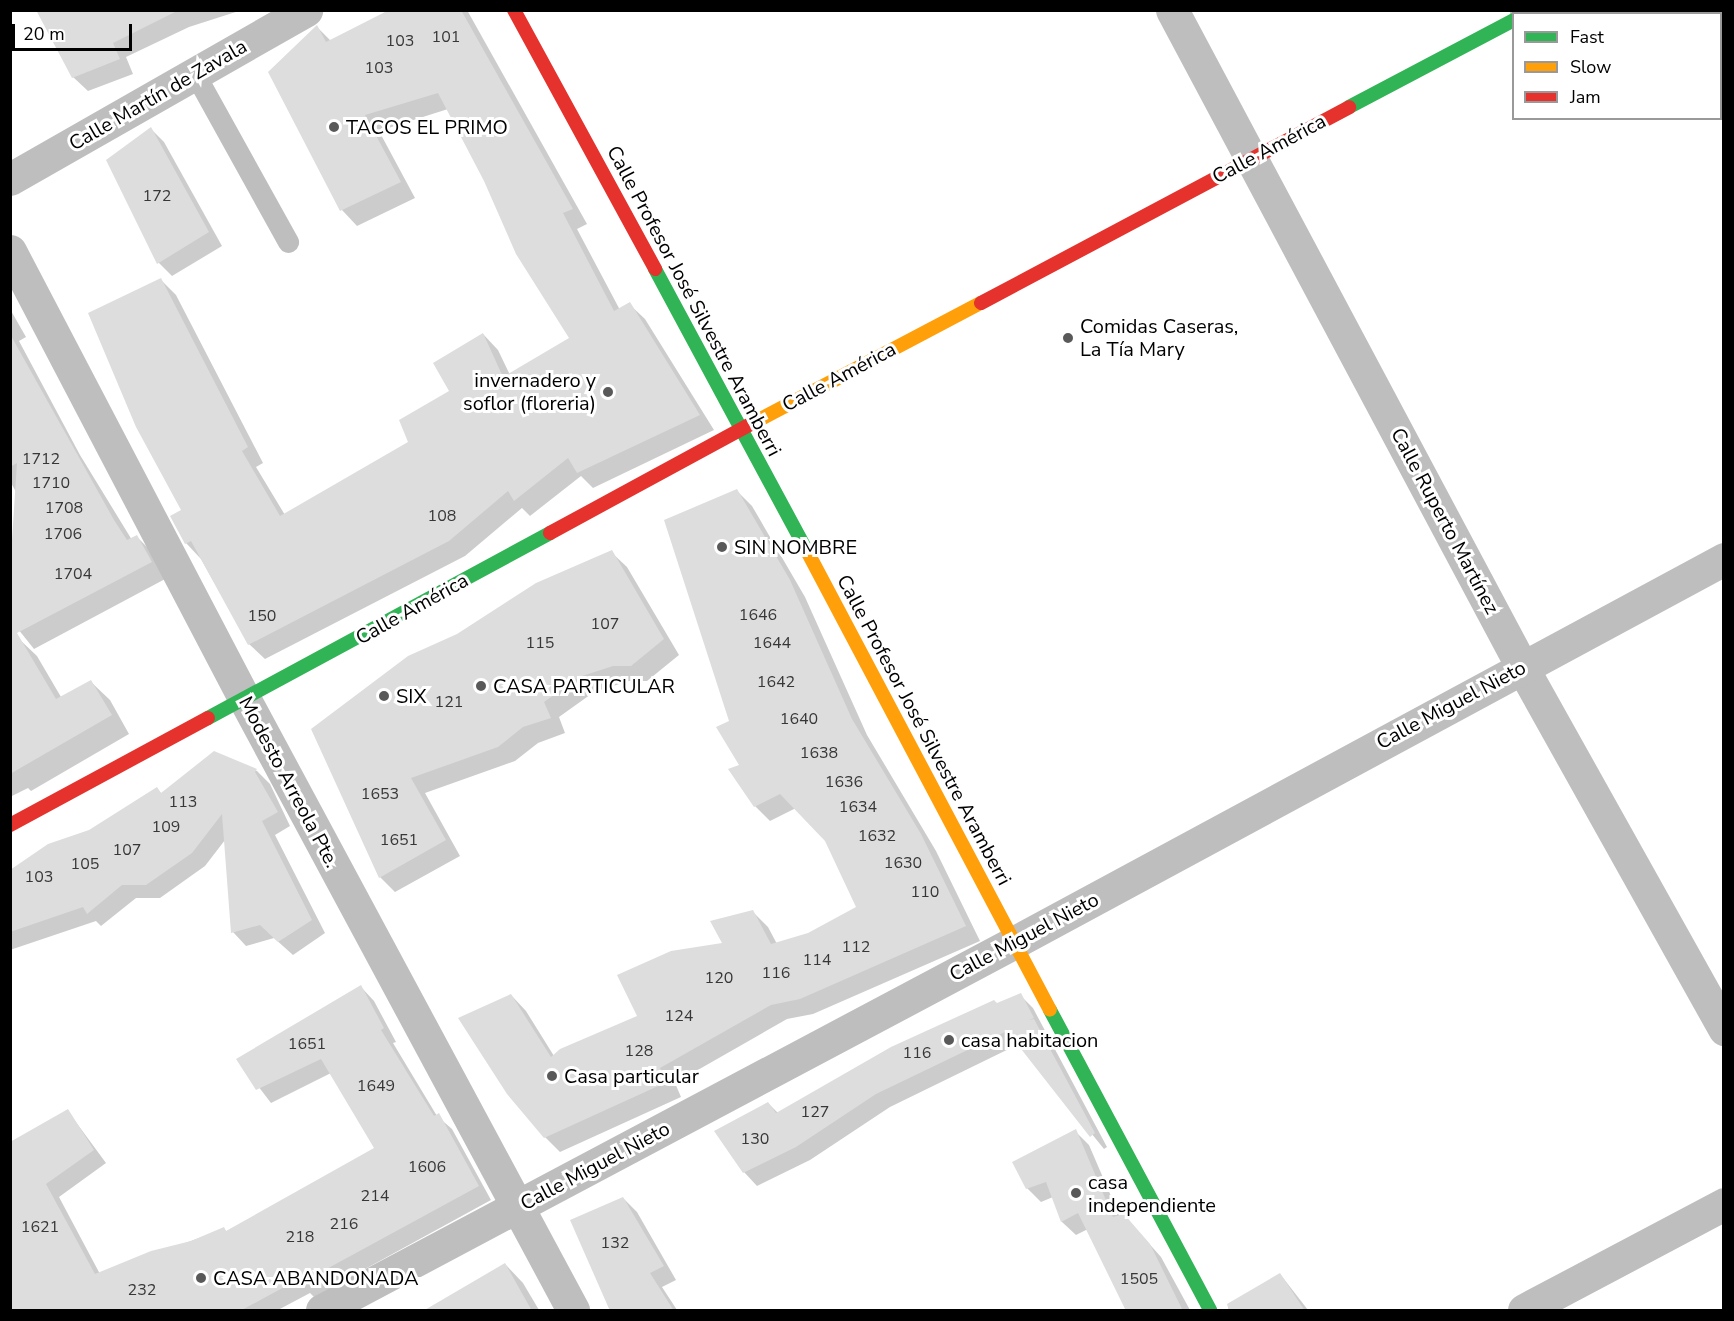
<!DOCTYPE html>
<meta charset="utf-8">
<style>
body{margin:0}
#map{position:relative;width:1734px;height:1321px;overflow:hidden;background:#fff;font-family:"Nunito Sans",sans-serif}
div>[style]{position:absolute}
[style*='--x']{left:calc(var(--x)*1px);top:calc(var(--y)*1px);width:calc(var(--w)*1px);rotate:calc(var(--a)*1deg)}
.shadow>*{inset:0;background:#0003}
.building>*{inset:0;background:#ddd}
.lane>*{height:21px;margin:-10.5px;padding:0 10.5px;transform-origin:10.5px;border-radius:10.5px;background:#bebebe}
.street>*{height:33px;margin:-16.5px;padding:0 16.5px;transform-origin:16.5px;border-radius:16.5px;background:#bebebe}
.fast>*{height:14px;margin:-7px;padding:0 7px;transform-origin:7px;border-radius:7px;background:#30b455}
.slow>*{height:14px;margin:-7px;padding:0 7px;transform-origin:7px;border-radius:7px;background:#ff9f0a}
.jam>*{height:14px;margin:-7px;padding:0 7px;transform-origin:7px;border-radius:7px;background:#e5322d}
.dots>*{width:16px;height:16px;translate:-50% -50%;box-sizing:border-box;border:3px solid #fff;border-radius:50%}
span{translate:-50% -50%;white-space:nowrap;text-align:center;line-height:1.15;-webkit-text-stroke:6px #fff;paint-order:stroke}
.number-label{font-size:16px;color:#373737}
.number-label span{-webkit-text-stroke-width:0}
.street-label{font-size:20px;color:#000}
.poi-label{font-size:20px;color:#000}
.left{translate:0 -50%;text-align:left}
.right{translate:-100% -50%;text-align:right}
.frame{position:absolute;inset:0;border:12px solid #000;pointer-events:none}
.legend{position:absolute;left:1512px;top:12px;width:210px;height:108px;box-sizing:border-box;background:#fff;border:2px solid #999;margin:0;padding:8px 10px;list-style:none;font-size:18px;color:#000}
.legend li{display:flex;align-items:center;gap:12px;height:30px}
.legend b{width:30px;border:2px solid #999}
.scale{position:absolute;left:12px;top:24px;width:120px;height:27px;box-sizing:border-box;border:3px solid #000;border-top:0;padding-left:8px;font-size:18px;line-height:21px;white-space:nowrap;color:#000;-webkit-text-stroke:4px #fff;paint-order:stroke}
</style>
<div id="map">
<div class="shadow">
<div style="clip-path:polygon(38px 10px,242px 10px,189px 27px,126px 57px,133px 74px,88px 91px,73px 77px)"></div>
<div style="clip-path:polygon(393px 10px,467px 10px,587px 224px,577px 229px,620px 310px,629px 304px,645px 319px,714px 430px,593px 488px,581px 476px,530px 516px,522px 508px,465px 556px,265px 659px,249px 644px,201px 559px,186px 543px,160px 279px,176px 295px,263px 463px,256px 467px,285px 515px,410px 443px,451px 391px,483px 334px,498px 350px,510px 375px,571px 338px,448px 109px,379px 131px,415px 198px,357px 226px,342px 210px,270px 73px,317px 27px,332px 42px)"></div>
<div style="clip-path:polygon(151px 129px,164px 142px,222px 246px,172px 276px,159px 263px)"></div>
<div style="clip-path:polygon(10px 309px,26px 337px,19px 341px,80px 455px,132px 540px,137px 537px,153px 553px,167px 578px,34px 649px,10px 619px,31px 519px,10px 481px)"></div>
<div style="clip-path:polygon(736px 490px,752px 506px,805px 597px,867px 735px,936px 851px,980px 941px,813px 1014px,787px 1019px,675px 1083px,681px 1097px,560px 1152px,545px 1137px,511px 995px,526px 1011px,554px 1056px,639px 1017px,724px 944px,753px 912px,768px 927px,777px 944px,809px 935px,858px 908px,827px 840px,796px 808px,770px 821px,755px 806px,741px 765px,731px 722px)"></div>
<div style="clip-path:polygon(611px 552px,627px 567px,679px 655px,647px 681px,629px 681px,594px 692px,559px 717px,565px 733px,538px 743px,515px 761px,425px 793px,460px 856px,395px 892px,380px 877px,312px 730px,458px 635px)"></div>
<div style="clip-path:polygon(18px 638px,37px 656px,61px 697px,91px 682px,110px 700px,129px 734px,31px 791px,28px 788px,10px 797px,10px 642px)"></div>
<div style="clip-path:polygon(214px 753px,257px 771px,270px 784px,290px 826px,275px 835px,325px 933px,293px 955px,274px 938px,246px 946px,233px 932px,225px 840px,205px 866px,160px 898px,136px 898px,101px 926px,96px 921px,10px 950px,10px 870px,90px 832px,157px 789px,162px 794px)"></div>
<div style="clip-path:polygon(361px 987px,374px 1001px,396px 1042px,393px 1043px,437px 1116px,452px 1129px,491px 1200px,314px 1297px,310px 1293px,278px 1310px,10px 1310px,10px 1147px,67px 1110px,106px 1163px,59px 1197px,100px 1274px,224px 1229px,227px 1232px,376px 1148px,331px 1073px,271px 1103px,238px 1060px)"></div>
<div style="clip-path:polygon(1020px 995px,1033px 1008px,1107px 1147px,1104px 1149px,1019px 1044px,890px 1107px,810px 1160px,757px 1186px,744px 1172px,768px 1103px,778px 1113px)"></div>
<div style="clip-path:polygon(1075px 1131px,1089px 1145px,1120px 1217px,1137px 1230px,1161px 1257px,1190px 1310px,1128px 1310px,1088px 1229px,1076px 1235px,1062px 1222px,1053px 1197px,1041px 1202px,1027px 1188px)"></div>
<div style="clip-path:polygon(623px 1198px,637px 1212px,676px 1280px,662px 1287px,677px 1310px,635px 1310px)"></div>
<div style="clip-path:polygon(505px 1264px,523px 1283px,539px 1310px,426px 1310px)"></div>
<div style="clip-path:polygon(1280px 1274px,1308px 1310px,1228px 1310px,1229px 1305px)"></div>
</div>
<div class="building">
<div style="clip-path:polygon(36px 10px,179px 10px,113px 43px,120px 59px,72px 78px)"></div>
<div style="clip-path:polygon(389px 10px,461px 10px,573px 209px,563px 213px,614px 311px,630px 302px,700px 415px,577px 473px,568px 458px,514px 501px,508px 491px,449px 541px,248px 645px,191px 541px,185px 544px,170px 516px,181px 510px,136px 427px,88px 313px,161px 278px,248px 447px,242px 451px,280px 516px,408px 442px,399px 420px,449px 391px,433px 363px,483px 333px,503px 377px,569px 338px,516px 254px,484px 181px,438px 93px,365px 115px,401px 182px,340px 211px,268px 72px,317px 25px,326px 42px)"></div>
<div style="clip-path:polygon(151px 127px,209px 232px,157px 264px,106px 160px)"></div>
<div style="clip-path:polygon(10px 334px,114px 520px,127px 540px,137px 535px,152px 562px,17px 633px,56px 699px,91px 680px,112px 715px,10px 774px,10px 570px,17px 463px,10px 467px)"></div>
<div style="clip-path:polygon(737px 489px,790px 580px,852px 719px,921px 834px,966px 926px,800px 999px,771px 1005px,660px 1068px,667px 1082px,544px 1138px,507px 1094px,458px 1018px,511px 994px,551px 1057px,560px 1049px,637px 1016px,617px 975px,671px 951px,722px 943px,710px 921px,753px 910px,771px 944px,808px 933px,856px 907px,825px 841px,780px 794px,754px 807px,728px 769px,739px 765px,716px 727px,729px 721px,664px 520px)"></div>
<div style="clip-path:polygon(612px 550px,664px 639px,631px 666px,613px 666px,579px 677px,544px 702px,551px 718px,523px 727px,498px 747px,411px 778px,446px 840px,379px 878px,311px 729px,408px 656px,457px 634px,536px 583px)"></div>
<div style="clip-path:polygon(214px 751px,257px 769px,255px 772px,278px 812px,262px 821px,312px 920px,278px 942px,260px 925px,231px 933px,222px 814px,192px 853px,146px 885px,122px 885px,87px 914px,83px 907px,10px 932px,10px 870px,48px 844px,89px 830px,157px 787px,161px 793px)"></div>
<div style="clip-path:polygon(361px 985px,384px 1028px,381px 1030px,434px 1116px,439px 1113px,479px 1186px,299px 1284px,297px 1280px,240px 1311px,10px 1311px,10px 1142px,68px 1109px,94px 1150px,46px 1184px,95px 1274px,151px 1251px,191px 1241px,224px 1227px,226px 1231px,374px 1148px,321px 1059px,256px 1090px,236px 1059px)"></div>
<div style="clip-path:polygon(1021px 993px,1034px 1018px,1029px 1020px,1034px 1019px,1095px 1133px,1090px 1137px,1007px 1031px,876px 1094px,796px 1147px,743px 1173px,714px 1131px,768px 1102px,776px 1113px,891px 1047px,994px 1000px,997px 1003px)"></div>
<div style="clip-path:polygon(1076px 1129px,1113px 1217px,1124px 1214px,1150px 1244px,1183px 1311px,1126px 1311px,1078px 1213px,1061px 1222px,1046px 1182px,1026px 1189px,1012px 1162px)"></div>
<div style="clip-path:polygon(623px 1197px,664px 1266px,650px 1273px,674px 1311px,610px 1311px,570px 1220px)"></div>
<div style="clip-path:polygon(505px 1263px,532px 1311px,423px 1311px)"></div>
<div style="clip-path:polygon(1280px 1273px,1305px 1311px,1229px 1311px,1227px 1304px)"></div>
</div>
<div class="lane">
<div style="--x:195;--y:74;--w:192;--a:61"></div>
</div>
<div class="street">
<div style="--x:1172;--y:10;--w:744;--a:61.95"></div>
<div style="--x:1522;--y:667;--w:415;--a:60.8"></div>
<div style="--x:1526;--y:14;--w:7;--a:-34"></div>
<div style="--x:10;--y:179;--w:341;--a:-29.7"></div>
<div style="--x:10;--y:251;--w:507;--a:62.37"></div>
<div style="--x:245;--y:700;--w:693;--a:61.73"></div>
<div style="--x:322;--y:1310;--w:785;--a:-27.97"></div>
<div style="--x:1015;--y:942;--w:806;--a:-28.38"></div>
<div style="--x:1524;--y:1310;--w:226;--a:-27.9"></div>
</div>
<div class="fast">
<div style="--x:1349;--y:107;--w:187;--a:-27.8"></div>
<div style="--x:655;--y:269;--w:320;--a:61.7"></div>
<div style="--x:208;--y:718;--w:389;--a:-28.4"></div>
<div style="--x:1050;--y:1010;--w:340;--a:61.9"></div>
</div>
<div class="slow">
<div style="--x:753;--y:423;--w:258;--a:-27.8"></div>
<div style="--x:807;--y:551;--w:519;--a:62.1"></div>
</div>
<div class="jam">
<div style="--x:514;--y:10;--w:295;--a:61.4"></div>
<div style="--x:981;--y:303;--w:417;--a:-28"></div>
<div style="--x:550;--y:533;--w:231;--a:-28.5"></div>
<div style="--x:10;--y:825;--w:225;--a:-28.4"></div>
</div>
<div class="dots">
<div style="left:334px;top:127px;background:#595959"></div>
<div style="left:1068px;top:338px;background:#595959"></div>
<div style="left:608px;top:392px;background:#595959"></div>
<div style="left:722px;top:547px;background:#595959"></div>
<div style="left:481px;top:686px;background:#595959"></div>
<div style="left:384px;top:696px;background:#595959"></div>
<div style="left:949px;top:1040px;background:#595959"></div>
<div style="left:552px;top:1076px;background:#595959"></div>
<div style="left:1076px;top:1193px;background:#595959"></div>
<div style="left:201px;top:1278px;background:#595959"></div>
</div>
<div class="number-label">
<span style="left:446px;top:37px">101</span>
<span style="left:400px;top:41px">103</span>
<span style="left:379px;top:68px">103</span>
<span style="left:157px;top:196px">172</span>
<span style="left:41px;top:459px">1712</span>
<span style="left:51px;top:483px">1710</span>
<span style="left:64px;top:508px">1708</span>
<span style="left:442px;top:516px">108</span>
<span style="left:63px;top:534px">1706</span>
<span style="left:73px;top:574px">1704</span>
<span style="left:758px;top:615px">1646</span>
<span style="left:262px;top:616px">150</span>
<span style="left:605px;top:624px">107</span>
<span style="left:540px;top:643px">115</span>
<span style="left:772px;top:643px">1644</span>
<span style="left:776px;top:682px">1642</span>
<span style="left:449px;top:702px">121</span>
<span style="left:799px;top:719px">1640</span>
<span style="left:819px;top:753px">1638</span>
<span style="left:844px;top:782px">1636</span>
<span style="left:380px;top:794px">1653</span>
<span style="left:183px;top:802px">113</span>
<span style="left:858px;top:807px">1634</span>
<span style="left:166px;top:827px">109</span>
<span style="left:877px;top:836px">1632</span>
<span style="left:399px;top:840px">1651</span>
<span style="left:127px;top:850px">107</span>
<span style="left:903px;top:863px">1630</span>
<span style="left:85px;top:864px">105</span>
<span style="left:39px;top:877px">103</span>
<span style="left:925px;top:892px">110</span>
<span style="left:856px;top:947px">112</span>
<span style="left:817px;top:960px">114</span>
<span style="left:776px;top:973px">116</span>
<span style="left:719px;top:978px">120</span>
<span style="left:679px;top:1016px">124</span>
<span style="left:307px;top:1044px">1651</span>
<span style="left:639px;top:1051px">128</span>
<span style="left:917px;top:1053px">116</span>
<span style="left:376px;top:1086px">1649</span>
<span style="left:815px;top:1112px">127</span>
<span style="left:755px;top:1139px">130</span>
<span style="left:427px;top:1167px">1606</span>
<span style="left:375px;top:1196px">214</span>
<span style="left:344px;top:1224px">216</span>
<span style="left:40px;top:1227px">1621</span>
<span style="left:300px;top:1237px">218</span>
<span style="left:615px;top:1243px">132</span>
<span style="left:1139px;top:1279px">1505</span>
<span style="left:142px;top:1290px">232</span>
</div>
<div class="street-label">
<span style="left:158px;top:95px;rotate:-30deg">Calle Martín de Zavala</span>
<span style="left:1269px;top:149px;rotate:-28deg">Calle América</span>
<span style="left:694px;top:301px;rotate:62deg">Calle Profesor José Silvestre Aramberri</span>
<span style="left:839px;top:377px;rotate:-28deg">Calle América</span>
<span style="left:1445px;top:521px;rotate:62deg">Calle Ruperto Martínez</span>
<span style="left:412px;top:609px;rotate:-29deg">Calle América</span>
<span style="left:1451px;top:705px;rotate:-28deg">Calle Miguel Nieto</span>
<span style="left:924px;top:730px;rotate:62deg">Calle Profesor José Silvestre Aramberri</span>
<span style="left:289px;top:782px;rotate:62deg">Modesto Arreola Pte.</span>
<span style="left:1024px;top:937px;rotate:-28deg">Calle Miguel Nieto</span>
<span style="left:595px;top:1166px;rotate:-28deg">Calle Miguel Nieto</span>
</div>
<div class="poi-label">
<span class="left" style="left:346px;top:127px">TACOS EL PRIMO</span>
<span class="left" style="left:1080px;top:338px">Comidas Caseras,<br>La Tía Mary</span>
<span class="right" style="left:596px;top:392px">invernadero y<br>soflor (floreria)</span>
<span class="left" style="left:734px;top:547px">SIN NOMBRE</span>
<span class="left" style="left:493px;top:686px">CASA PARTICULAR</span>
<span class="left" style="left:396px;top:696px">SIX</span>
<span class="left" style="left:961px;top:1040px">casa habitacion</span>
<span class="left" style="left:564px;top:1076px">Casa particular</span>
<span class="left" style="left:1088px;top:1194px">casa<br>independiente</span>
<span class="left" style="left:213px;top:1278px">CASA ABANDONADA</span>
</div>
<div class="frame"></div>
<ul class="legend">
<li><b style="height:8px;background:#30b455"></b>Fast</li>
<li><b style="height:8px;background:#ff9f0a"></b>Slow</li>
<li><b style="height:8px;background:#e5322d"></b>Jam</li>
</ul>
<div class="scale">20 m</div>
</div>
